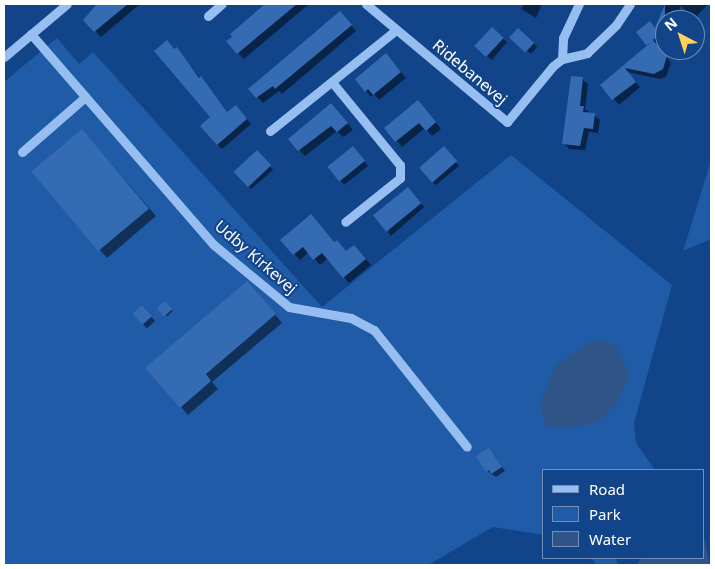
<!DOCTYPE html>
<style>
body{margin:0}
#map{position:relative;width:715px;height:569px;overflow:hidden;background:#124489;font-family:"Noto Sans",sans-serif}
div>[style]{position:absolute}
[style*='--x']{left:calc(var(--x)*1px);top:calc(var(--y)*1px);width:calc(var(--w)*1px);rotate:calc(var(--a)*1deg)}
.green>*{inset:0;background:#205ba7}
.water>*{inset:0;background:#2f5588}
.shadow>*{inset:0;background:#0007;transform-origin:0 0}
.building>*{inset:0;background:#356bb2;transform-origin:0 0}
.minor>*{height:9px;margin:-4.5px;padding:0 4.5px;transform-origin:4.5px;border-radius:4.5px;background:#97bef1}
span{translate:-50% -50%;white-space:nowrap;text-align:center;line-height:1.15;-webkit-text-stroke:4px #124489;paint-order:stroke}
.street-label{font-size:16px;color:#fff}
.frame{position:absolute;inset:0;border:5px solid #fff;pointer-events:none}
.legend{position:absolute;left:542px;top:469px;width:162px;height:90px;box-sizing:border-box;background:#124489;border:1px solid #718fb8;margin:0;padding:6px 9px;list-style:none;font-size:15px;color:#fff}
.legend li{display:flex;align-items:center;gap:10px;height:25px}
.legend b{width:25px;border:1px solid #718fb8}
.north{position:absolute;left:655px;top:10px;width:50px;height:50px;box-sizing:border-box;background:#124489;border:1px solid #718fb8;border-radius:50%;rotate:320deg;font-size:14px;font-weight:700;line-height:20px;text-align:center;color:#fff}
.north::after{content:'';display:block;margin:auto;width:18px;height:22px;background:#ffd157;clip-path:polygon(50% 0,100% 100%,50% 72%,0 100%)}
</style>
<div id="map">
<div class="green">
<div style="clip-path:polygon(57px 38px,79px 64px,93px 52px,322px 307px,511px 155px,672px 285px,634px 423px,636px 443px,655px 470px,544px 470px,544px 535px,493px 527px,428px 565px,4px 565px,4px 82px)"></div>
<div style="clip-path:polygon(711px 161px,711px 239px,683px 251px)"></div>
<div style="clip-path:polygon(592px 558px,615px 558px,618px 565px,596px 565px)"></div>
</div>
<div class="water">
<div style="clip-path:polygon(591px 341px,608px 342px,618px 348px,630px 376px,616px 405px,598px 422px,569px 428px,546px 428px,540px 402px,556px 365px)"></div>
<div style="clip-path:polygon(704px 539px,710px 565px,637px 565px,641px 558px,704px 558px)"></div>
</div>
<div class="shadow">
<div style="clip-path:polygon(100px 4px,140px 4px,101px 37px,85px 20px)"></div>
<div style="clip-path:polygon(267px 4px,309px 4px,244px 59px,238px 53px,231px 34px)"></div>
<div style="clip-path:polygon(524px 4px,542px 4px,536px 18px,521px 9px)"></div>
<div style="clip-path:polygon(666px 4px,708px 4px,695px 18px,681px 6px,675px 20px,665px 20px,665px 39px,658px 45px,671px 63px,666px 77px,660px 79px,627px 72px,640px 87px,619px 105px,602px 85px,651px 43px)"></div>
<div style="clip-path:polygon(345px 18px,356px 31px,282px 94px,279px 91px,263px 103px,250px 89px)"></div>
<div style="clip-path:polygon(492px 29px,507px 42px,492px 60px,480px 51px)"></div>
<div style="clip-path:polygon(515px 41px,534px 43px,537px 47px,531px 54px)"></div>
<div style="clip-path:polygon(175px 50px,181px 54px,228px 113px,241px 112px,251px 124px,222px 149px,217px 144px,212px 118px)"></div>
<div style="clip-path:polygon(392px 61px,406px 78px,379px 100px,374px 94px,371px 97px,366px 91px)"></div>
<div style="clip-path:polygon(582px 79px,588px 84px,585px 109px,600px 120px,598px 133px,589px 132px,585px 150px,569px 149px,564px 143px)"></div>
<div style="clip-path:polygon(424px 108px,441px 129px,432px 136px,425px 128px,402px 147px,386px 128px)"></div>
<div style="clip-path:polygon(337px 110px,353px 130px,343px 137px,337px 131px,305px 156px,299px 150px)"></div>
<div style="clip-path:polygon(89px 138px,156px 216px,107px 258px,100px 250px)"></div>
<div style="clip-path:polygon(356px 151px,368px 166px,344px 185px,329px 167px)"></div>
<div style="clip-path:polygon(447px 151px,459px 166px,436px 185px,432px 182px)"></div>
<div style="clip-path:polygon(261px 155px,273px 170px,251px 189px,247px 185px)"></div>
<div style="clip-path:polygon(412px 193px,424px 207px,391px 236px,388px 232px)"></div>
<div style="clip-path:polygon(282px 240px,335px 243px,347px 252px,360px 252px,371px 265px,349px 283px,328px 258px,320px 265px,309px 252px,300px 260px)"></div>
<div style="clip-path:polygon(255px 290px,282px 323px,212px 382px,218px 389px,188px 415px,181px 407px)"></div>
<div style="left:165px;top:302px;width:12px;height:8px;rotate:48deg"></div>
<div style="left:142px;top:306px;width:20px;height:11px;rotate:49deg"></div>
<div style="clip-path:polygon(489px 449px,505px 471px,496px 477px,487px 471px)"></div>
</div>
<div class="building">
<div style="clip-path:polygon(97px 4px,128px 4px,94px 32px,83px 20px)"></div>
<div style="clip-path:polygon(265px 4px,297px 4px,237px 54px,226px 41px,232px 37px,230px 34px)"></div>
<div style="clip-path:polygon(665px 4px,665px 30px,653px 40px,667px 56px,663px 69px,654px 74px,625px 68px,636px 82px,612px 100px,600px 85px,650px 43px,646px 45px,636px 32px,650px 21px,655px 28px)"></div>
<div style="clip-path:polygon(340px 11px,352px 25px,275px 89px,273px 86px,256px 98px,248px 89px)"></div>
<div style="left:492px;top:27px;width:16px;height:26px;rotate:43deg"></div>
<div style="left:518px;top:28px;width:22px;height:13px;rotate:43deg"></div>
<div style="clip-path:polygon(167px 40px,174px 49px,177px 47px,199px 78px,201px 76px,227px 112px,236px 105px,247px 119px,217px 145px,200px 126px,210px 117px,154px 51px)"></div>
<div style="clip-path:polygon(386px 53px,401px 72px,373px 95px,368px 89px,365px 92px,355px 79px)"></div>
<div style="clip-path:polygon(571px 76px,583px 77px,580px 106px,584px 106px,583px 112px,595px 113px,593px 129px,584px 128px,580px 146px,562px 144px)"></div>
<div style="clip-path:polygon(418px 100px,436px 122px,426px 131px,419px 123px,395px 142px,384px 128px)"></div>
<div style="clip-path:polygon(331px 103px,348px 123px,337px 132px,331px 126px,298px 151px,288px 139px)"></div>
<div style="left:82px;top:129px;width:104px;height:66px;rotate:50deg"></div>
<div style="left:353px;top:146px;width:19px;height:33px;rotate:51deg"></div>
<div style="left:444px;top:146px;width:20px;height:33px;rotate:49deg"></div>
<div style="left:257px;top:150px;width:21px;height:32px;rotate:47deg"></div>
<div style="left:408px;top:187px;width:21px;height:45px;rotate:51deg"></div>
<div style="clip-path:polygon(311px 214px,334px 242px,337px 240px,346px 251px,354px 245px,366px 259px,343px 278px,322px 253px,313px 260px,303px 247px,293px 255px,280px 240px)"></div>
<div style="clip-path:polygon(247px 281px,276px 314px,206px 374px,211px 381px,180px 408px,145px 368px)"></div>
<div style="left:165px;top:301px;width:11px;height:11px;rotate:49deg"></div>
<div style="left:142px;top:305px;width:15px;height:13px;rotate:48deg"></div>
<div style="clip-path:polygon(489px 448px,502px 467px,491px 474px,489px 470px,486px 472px,476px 456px)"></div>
</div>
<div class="minor">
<div style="--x:366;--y:4;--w:184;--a:39.9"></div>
<div style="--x:507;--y:122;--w:72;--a:-50.6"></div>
<div style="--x:553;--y:66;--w:11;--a:-38"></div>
<div style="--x:562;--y:59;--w:26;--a:-13"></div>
<div style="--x:587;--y:53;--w:40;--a:-44"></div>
<div style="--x:616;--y:25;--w:25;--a:-56"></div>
<div style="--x:208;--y:16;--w:18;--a:-41"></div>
<div style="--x:31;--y:34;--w:279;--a:49.1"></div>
<div style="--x:214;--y:245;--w:97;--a:39.6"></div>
<div style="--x:289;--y:307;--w:63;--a:10.1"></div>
<div style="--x:351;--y:318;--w:26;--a:28"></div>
<div style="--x:374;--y:330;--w:149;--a:51.5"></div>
<div style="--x:4;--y:57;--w:82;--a:-40.1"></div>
<div style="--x:562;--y:59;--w:21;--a:-87"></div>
<div style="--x:563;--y:38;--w:38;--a:-65"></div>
<div style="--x:332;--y:82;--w:107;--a:50.7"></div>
<div style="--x:400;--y:165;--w:13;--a:90"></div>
<div style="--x:400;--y:178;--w:70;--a:141.3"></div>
<div style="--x:270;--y:131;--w:161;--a:-38.7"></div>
<div style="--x:22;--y:152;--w:84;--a:-41.1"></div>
</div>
<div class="street-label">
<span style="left:470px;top:72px;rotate:40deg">Ridebanevej</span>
<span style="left:256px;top:257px;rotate:41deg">Udby Kirkevej</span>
</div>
<div class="frame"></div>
<ul class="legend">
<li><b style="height:6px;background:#97bef1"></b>Road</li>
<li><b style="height:14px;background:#205ba7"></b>Park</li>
<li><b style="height:14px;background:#2f5588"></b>Water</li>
</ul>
<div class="north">N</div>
</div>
